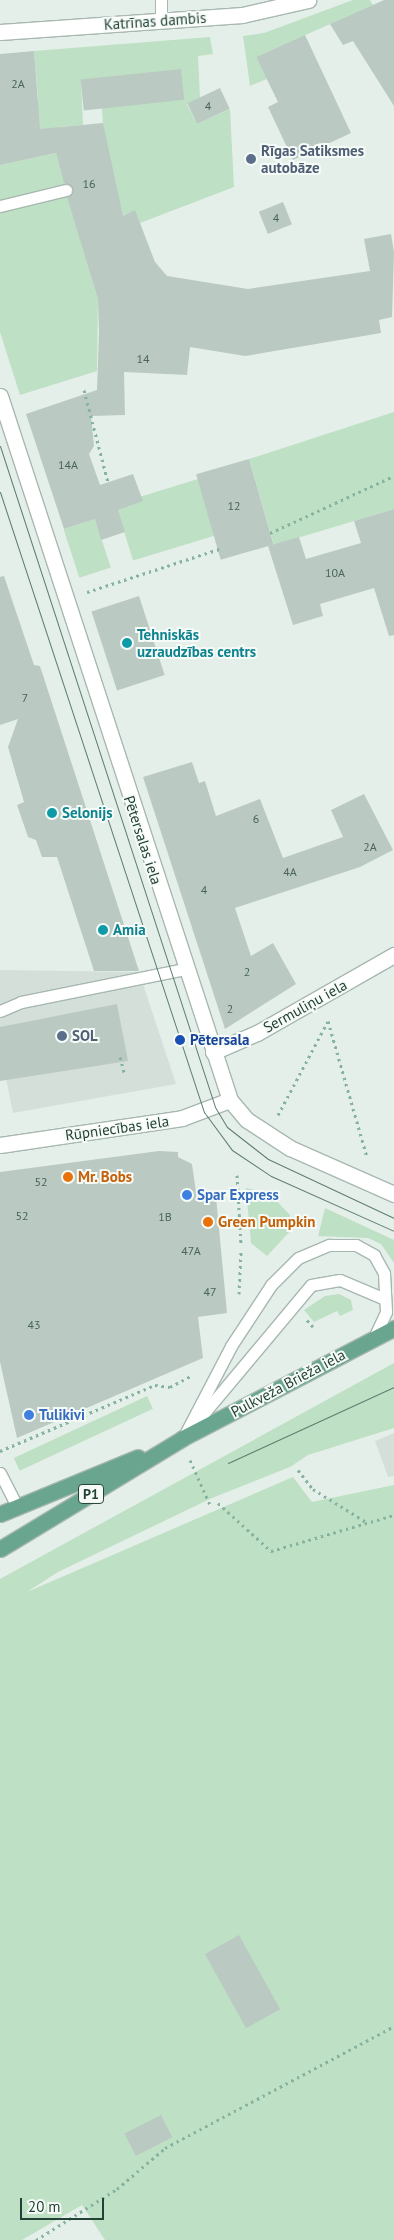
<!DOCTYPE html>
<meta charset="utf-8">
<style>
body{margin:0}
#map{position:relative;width:394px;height:2240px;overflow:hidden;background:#e5efe9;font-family:"PT Sans",sans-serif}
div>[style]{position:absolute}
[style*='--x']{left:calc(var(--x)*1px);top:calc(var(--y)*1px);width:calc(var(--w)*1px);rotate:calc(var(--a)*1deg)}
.built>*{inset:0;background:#d3dfd8}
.green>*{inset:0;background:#bee0c4;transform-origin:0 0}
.building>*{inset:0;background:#bacac2;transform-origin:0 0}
.path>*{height:3px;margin-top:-1.5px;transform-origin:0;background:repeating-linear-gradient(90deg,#85b3a0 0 2.5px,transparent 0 6.5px)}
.roads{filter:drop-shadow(1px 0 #a7b8b0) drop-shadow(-1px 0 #a7b8b0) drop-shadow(0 1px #a7b8b0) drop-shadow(0 -1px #a7b8b0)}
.lane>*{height:11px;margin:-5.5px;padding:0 5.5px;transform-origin:5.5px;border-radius:5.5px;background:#fff}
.street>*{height:15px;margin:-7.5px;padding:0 7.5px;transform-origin:7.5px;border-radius:7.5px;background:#fff}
.secondary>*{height:15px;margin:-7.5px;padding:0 7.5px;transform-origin:7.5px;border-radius:7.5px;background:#fff}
.primary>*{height:15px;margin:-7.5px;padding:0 7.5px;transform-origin:7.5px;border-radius:7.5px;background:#69a58f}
.tram>*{height:1px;margin:-0.5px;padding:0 0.5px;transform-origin:0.5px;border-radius:0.5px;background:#5e7d71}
.dots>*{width:14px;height:14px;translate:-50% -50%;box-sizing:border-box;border:2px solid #f6fbf8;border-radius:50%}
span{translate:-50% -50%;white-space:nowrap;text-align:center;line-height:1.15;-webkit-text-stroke:4px #f6fbf8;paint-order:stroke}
.number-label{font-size:12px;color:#496459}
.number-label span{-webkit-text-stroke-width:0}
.shield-label span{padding:1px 4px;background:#f6fbf8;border:1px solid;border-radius:4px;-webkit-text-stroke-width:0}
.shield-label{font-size:14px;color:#234236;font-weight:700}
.street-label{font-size:15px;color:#234236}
.service-label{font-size:15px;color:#4e5e75;font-weight:700}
.left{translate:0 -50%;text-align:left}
.culture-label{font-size:15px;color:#0d838f;font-weight:700}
.transit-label{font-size:15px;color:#164399;font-weight:700}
.food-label{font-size:15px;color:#c56008;font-weight:700}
.shop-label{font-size:15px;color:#366cbe;font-weight:700}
.scale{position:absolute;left:20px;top:2198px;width:84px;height:22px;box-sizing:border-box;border:2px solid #234236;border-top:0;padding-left:6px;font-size:15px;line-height:18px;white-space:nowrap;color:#234236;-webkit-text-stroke:4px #f6fbf8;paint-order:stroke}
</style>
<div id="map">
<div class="built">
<div style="clip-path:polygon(0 970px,139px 972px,176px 1084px,13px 1113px,0 1048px)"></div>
<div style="clip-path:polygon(394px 1433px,394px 1476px,388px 1477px,375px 1441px)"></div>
</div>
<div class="green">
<div style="clip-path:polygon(353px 0,370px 0,373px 5px,256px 57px,267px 79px,250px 86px,243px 36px,264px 33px)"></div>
<div style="clip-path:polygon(210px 37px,213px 54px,198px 56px,200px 98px,187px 104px,197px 124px,230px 109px,234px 187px,140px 223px,135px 211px,123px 216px,104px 141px,100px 79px,81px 80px,83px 125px,59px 127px,60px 137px,0 128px,38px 98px,34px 51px)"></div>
<div style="clip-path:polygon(56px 153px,98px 299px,97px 371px,20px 395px,0 332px,0 165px)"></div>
<div style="clip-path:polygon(394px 412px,394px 509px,274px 545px,249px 459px)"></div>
<div style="left:198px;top:479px;width:59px;height:86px;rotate:73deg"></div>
<div style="left:95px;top:519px;width:51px;height:33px;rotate:72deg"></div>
<div style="clip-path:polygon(246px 1188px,269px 1193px,290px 1215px,292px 1229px,267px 1256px,251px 1243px)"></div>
<div style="clip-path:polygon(325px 1208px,394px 1240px,394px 1263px,381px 1244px,368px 1238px,318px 1236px)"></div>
<div style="clip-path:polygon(339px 1294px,351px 1300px,353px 1310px,340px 1316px,337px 1311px,314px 1322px,304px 1310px,325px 1296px)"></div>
<div style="clip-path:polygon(394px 1363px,394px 1428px,308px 1455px,290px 1467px,212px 1498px,58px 1572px,27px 1592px,293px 1477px,312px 1502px,394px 1485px,394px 2240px,105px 2240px,82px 2205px,22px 2240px,0 2240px,0 1579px)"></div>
<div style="left:147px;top:1396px;width:14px;height:147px;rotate:65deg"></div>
</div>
<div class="building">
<div style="clip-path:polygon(384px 0,394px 0,394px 106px,353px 41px,343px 45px,330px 24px)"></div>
<div style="clip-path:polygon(305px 35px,351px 133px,293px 160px,268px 107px,278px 102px,256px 57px)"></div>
<div style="clip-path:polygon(34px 51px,40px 129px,103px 123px,123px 216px,135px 210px,155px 262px,167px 276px,248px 289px,370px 271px,364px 239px,391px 234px,394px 252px,392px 317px,379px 320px,381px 333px,245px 356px,190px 347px,187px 375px,124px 372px,125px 415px,91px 416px,94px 446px,89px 454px,100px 485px,133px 474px,143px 501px,118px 510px,125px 532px,101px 540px,95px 519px,64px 529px,26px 414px,97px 390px,99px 333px,98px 299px,67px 197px,73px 189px,64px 183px,56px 153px,0 165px,0 54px)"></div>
<div style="left:181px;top:69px;width:31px;height:101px;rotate:84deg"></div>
<div style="left:220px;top:88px;width:23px;height:36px;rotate:65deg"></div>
<div style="left:283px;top:202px;width:24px;height:26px;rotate:68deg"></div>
<div style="left:249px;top:459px;width:89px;height:55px;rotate:74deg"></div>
<div style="clip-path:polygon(394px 509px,394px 635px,389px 636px,374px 588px,320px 604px,323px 616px,293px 625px,268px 546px,299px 537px,306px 559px,361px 543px,354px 521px)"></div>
<div style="clip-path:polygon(4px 576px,34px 665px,40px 666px,139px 971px,94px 971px,57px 857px,42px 857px,36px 840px,28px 837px,17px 805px,24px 802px,8px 747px,18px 719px,0 725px,0 577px)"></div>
<div style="left:139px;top:596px;width:83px;height:50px;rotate:72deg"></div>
<div style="clip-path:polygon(192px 762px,199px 783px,205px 781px,216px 816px,260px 799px,283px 858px,343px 837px,331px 810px,364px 794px,393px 850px,360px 867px,235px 908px,251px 956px,273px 943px,296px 984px,225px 1029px,143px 777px)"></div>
<div style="clip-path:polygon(117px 1004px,128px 1061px,0 1081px,0 1027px)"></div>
<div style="clip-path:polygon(159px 1151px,178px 1152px,178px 1157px,192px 1164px,197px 1199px,216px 1197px,227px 1313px,198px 1317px,203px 1358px,17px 1438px,0 1362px,0 1172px)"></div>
<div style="left:239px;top:1935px;width:85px;height:39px;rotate:61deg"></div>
<div style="left:161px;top:2115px;width:25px;height:41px;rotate:63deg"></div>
</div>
<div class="path">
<div style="--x:84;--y:390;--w:95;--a:75.4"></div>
<div style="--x:270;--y:533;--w:136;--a:-24.7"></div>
<div style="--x:87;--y:592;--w:139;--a:-18"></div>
<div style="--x:328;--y:1021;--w:141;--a:74"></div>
<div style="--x:120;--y:1057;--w:16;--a:75"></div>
<div style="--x:278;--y:1115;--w:106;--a:-62"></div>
<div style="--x:237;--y:1175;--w:69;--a:86.7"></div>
<div style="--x:239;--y:1294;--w:43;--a:-87.3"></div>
<div style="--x:307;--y:1320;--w:9;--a:49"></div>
<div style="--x:0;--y:1451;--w:168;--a:-23.1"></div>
<div style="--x:155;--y:1385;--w:15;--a:8"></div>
<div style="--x:170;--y:1387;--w:26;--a:-28"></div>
<div style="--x:190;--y:1460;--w:51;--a:65.9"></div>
<div style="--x:298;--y:1470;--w:24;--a:52"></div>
<div style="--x:313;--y:1489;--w:62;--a:31.9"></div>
<div style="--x:218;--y:1503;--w:72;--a:42.2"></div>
<div style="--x:271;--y:1551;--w:128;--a:-16.3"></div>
<div style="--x:36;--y:2240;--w:96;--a:-32.2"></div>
<div style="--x:117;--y:2189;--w:63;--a:-40.5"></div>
<div style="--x:165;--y:2148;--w:259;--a:-28"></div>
</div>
<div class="roads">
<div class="lane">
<div style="--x:161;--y:0;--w:20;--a:90"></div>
<div style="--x:0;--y:206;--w:68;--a:-13.6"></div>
<div style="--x:0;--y:1011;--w:23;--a:-23"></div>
<div style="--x:21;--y:1002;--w:167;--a:-11.4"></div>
<div style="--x:194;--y:1425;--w:182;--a:-50.1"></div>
<div style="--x:311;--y:1285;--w:29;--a:-10"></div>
<div style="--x:340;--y:1280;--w:49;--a:22.9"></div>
<div style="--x:183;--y:1438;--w:104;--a:-62.4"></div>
<div style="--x:231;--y:1346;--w:73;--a:-56.7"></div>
<div style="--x:271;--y:1285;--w:38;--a:-45"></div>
<div style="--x:298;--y:1258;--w:34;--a:-23"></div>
<div style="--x:329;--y:1245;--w:27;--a:0"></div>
<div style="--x:356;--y:1245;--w:21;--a:29"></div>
<div style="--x:374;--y:1255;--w:21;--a:61"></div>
<div style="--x:384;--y:1273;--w:39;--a:87"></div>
<div style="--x:386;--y:1312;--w:29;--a:115"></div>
<div style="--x:0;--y:1473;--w:38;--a:63"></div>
</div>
<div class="street">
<div style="--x:0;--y:32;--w:243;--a:-4"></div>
<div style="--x:242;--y:15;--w:68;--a:-12.8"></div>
<div style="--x:213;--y:1052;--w:48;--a:-23.4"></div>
<div style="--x:257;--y:1033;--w:158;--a:-29.7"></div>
<div style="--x:0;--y:1145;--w:184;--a:-8.4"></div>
<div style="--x:182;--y:1118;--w:51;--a:-20.6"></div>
</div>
<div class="secondary">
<div style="--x:0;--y:396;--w:741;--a:71.91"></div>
<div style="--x:230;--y:1100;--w:26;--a:50"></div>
<div style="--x:247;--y:1120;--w:51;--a:33.1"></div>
<div style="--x:290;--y:1148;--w:114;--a:23.9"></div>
</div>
<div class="primary">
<div style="--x:0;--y:1514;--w:149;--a:-22.4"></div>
<div style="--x:0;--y:1549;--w:214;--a:-31.2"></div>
<div style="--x:183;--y:1438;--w:238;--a:-27.5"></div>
</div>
</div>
<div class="tram">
<div style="--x:0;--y:446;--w:695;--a:71.98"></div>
<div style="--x:215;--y:1107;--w:23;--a:59"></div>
<div style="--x:227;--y:1127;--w:52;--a:38"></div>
<div style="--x:268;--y:1159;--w:139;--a:25.1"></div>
<div style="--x:0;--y:492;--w:653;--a:71.79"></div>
<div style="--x:204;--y:1112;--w:47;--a:53.6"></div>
<div style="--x:232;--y:1150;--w:47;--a:33.7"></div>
<div style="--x:271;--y:1176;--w:135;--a:24.1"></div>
<div style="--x:228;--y:1463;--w:183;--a:-24.6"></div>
</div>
<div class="dots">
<div style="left:251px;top:159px;background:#5c6f8a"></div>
<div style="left:127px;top:643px;background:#0f9aa8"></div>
<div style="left:52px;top:813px;background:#0f9aa8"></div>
<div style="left:103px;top:930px;background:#0f9aa8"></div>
<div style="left:62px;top:1036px;background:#5c6f8a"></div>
<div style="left:180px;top:1040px;background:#1a4fb4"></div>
<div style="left:68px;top:1177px;background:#e8710a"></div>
<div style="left:187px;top:1195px;background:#3f7fe0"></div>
<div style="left:208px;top:1222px;background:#e8710a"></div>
<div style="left:29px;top:1415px;background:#3f7fe0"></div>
</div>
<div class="number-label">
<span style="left:18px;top:84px">2A</span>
<span style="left:208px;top:106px">4</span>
<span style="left:89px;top:184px">16</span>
<span style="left:276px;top:218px">4</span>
<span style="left:143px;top:359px">14</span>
<span style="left:68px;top:465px">14A</span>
<span style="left:234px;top:506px">12</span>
<span style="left:335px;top:573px">10A</span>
<span style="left:25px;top:698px">7</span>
<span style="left:256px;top:819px">6</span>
<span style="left:370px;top:847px">2A</span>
<span style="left:290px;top:872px">4A</span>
<span style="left:204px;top:890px">4</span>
<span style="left:247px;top:972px">2</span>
<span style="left:230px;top:1009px">2</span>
<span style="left:41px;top:1182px">52</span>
<span style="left:22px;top:1216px">52</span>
<span style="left:165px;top:1217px">1B</span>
<span style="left:191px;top:1251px">47A</span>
<span style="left:210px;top:1292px">47</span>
<span style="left:34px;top:1325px">43</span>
</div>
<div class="shield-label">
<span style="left:91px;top:1494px">P1</span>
</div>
<div class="street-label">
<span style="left:155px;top:21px;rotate:-4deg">Katrīnas dambis</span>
<span style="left:143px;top:840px;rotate:72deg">Pētersalas iela</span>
<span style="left:305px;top:1006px;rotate:-29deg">Sermuliņu iela</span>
<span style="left:117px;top:1128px;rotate:-8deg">Rūpniecības iela</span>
<span style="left:288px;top:1383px;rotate:-28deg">Pulkveža Brieža iela</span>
</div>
<div class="service-label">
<span class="left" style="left:261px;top:159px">Rīgas Satiksmes<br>autobāze</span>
<span class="left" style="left:72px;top:1036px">SOL</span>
</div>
<div class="culture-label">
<span class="left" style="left:137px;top:643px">Tehniskās<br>uzraudzības centrs</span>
<span class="left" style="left:62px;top:813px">Selonijs</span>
<span class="left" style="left:113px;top:930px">Amia</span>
</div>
<div class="transit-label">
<span class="left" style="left:190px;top:1040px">Pētersala</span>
</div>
<div class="food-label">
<span class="left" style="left:78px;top:1177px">Mr. Bobs</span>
<span class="left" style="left:218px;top:1222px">Green Pumpkin</span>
</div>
<div class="shop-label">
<span class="left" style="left:197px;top:1195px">Spar Express</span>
<span class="left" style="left:39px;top:1415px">Tulikivi</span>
</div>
<div class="scale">20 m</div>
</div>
